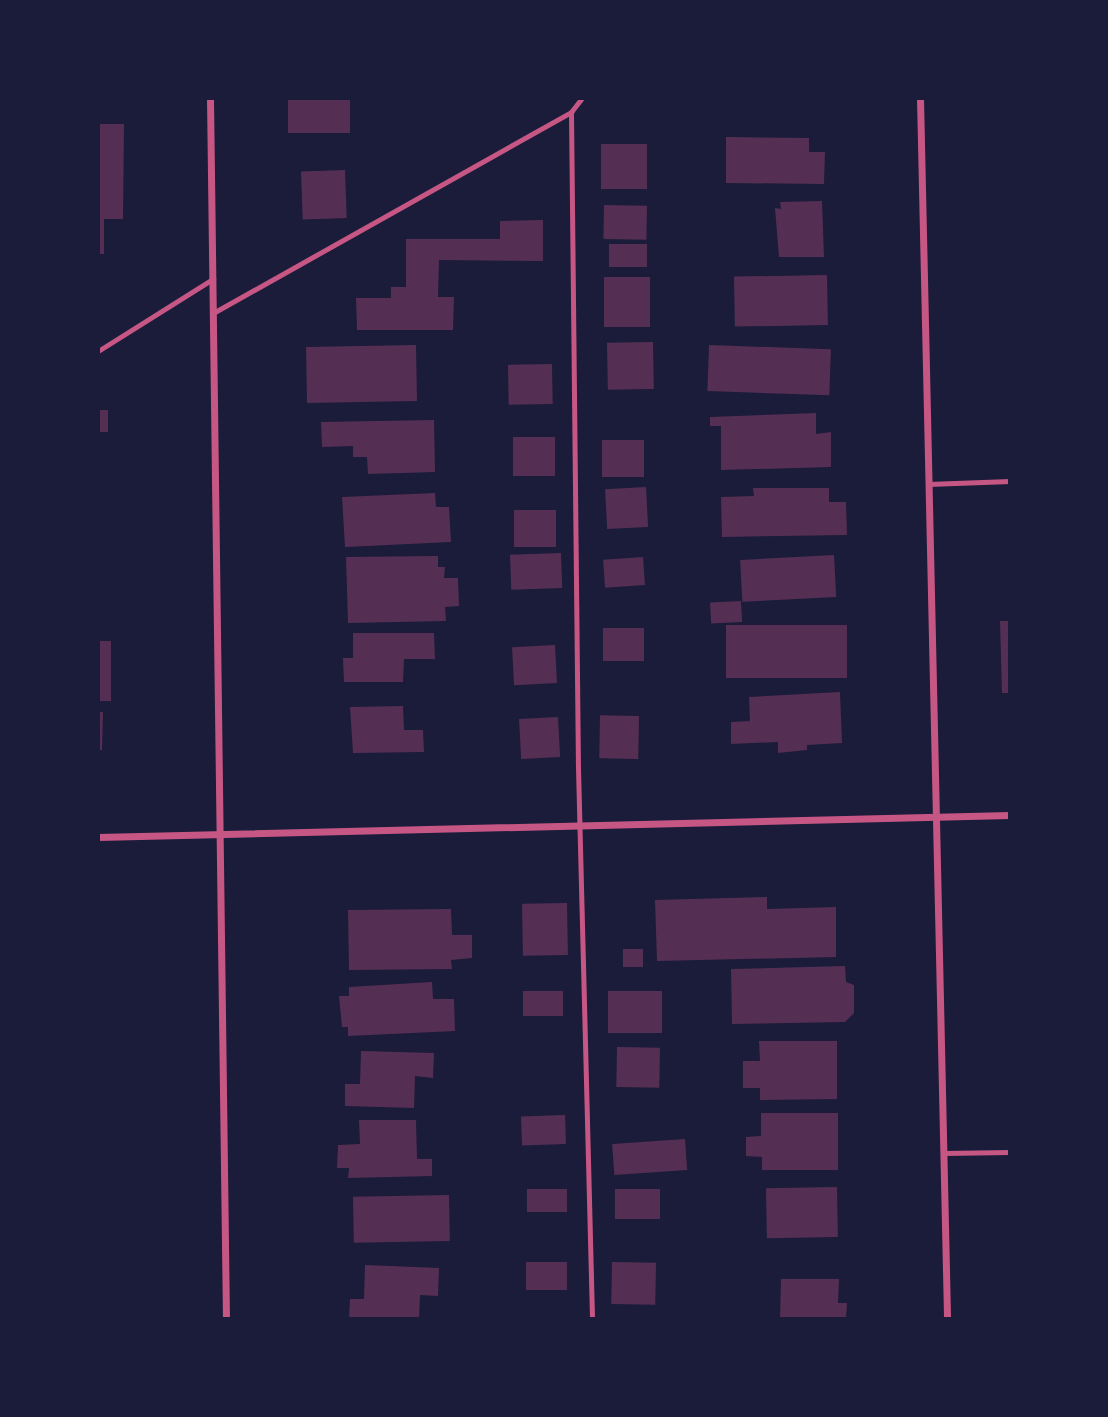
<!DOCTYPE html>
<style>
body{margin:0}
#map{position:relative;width:1108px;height:1417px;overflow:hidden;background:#1b1b3a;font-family:"IBM Plex Serif",serif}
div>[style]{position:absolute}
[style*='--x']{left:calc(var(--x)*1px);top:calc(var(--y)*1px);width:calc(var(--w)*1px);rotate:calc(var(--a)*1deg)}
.building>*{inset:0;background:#542f53;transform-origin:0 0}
.service>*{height:5px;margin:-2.5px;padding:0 2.5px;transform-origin:2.5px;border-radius:2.5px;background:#c65784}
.minor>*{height:7px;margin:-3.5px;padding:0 3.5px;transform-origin:3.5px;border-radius:3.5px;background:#c65784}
span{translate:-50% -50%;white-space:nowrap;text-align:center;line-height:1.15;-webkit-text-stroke:5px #1b1b3a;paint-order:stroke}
.frame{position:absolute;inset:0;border:100px solid #1b1b3a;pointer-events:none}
</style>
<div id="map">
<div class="building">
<div style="left:288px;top:98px;width:62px;height:35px"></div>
<div style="clip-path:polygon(98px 124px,124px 124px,123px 219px,104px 219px,104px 254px,98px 254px)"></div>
<div style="clip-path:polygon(726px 137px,809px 138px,809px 152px,825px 152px,824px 184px,726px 183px)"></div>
<div style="left:601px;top:144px;width:46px;height:45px"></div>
<div style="left:345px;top:170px;width:48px;height:44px;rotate:88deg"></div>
<div style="clip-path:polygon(822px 201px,824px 257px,779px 257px,775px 208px,781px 209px,780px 202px)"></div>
<div style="left:604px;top:205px;width:43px;height:34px;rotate:1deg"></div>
<div style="clip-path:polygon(543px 220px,543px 261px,439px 260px,438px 297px,454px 297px,453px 330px,357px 330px,356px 298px,391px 298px,391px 287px,406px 287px,406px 239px,500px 239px,500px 221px)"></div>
<div style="left:647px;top:244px;width:23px;height:38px;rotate:90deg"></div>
<div style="left:827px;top:275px;width:50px;height:93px;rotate:89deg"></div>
<div style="left:650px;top:277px;width:50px;height:46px;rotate:90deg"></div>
<div style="left:653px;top:342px;width:47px;height:46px;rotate:89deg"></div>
<div style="left:416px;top:345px;width:56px;height:110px;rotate:89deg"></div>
<div style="left:709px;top:345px;width:122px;height:46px;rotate:2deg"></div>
<div style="left:552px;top:364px;width:40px;height:44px;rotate:89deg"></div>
<div style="left:98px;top:410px;width:10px;height:22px"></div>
<div style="clip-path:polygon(816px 413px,816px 434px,831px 432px,831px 467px,721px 470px,721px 426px,710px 426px,710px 417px)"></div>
<div style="clip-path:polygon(434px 420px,435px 472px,368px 474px,367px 457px,353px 457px,353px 446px,322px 447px,321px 422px)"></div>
<div style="left:513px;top:437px;width:42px;height:39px"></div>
<div style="left:602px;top:440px;width:42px;height:37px"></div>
<div style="left:646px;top:487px;width:40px;height:41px;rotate:87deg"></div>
<div style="clip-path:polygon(753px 488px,829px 488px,829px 502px,846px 502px,847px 535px,722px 537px,721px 497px,754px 496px)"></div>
<div style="clip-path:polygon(435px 493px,436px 507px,449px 507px,451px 542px,345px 547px,342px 497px)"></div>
<div style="left:514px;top:510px;width:42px;height:37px"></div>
<div style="left:561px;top:553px;width:35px;height:51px;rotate:88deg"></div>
<div style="left:834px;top:555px;width:42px;height:94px;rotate:87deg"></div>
<div style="clip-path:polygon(438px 556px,438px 567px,445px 567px,444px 578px,458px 578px,459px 606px,445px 607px,446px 621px,348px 623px,346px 557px)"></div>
<div style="left:643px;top:557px;width:28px;height:40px;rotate:86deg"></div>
<div style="left:741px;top:601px;width:21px;height:31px;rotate:87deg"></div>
<div style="clip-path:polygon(1000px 621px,1010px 621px,1010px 693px,1002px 693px)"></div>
<div style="left:847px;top:625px;width:53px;height:121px;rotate:90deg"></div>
<div style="left:603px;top:628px;width:41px;height:33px"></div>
<div style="clip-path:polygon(353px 633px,434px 633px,435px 659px,404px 659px,403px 682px,344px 682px,343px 658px,353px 658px)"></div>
<div style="left:98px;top:641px;width:13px;height:60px"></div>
<div style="left:555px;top:645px;width:38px;height:43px;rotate:87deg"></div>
<div style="clip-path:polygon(840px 692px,842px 743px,807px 745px,807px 750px,778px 753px,778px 742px,731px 744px,731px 722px,750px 721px,749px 697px)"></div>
<div style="clip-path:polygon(403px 706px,404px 730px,423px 730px,424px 752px,353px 753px,350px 707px)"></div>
<div style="clip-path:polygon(98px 712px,103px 712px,102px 750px,98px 750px)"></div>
<div style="left:639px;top:716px;width:43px;height:39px;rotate:91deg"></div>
<div style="left:558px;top:717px;width:40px;height:39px;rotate:87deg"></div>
<div style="clip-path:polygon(767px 897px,767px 909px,836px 907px,836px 957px,657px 961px,655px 900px)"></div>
<div style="left:567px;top:903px;width:52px;height:45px;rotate:89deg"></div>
<div style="clip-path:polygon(451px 909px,452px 935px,472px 935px,472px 958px,451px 960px,452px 969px,349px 970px,348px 910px)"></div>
<div style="left:623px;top:949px;width:20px;height:18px"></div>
<div style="clip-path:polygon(845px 966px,846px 982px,854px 985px,854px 1013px,845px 1022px,732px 1024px,731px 969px)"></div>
<div style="clip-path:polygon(432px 982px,433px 999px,454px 999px,455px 1031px,348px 1036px,348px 1027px,342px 1027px,339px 996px,349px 996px,349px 987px)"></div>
<div style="left:523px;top:991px;width:40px;height:25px"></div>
<div style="left:662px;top:991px;width:42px;height:54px;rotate:90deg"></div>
<div style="clip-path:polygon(759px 1041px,837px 1041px,837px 1099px,760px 1100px,760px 1088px,743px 1088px,743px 1061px,760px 1061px)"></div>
<div style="left:617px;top:1047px;width:43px;height:40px;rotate:1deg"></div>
<div style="clip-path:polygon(361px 1051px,434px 1053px,433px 1078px,415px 1076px,414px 1108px,345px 1106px,345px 1084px,360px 1084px)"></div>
<div style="clip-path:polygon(761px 1113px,838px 1113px,838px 1170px,762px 1170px,762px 1157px,746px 1156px,746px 1137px,761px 1136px)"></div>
<div style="left:565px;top:1115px;width:29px;height:44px;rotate:88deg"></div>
<div style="clip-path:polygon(359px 1120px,416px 1120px,417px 1159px,432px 1159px,432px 1176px,348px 1178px,349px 1168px,337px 1168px,338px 1145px,360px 1144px)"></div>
<div style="left:685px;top:1139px;width:31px;height:73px;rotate:86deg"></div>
<div style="left:837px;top:1187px;width:50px;height:71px;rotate:89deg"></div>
<div style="left:527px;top:1189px;width:40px;height:23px"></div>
<div style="left:615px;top:1189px;width:45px;height:30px"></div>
<div style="left:449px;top:1195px;width:46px;height:96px;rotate:89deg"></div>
<div style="left:526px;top:1262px;width:41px;height:28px"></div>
<div style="left:612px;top:1262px;width:44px;height:42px;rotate:1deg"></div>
<div style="clip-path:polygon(365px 1265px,439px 1268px,438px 1296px,420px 1295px,419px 1319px,349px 1319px,350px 1299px,364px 1299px)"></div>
<div style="clip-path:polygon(781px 1279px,839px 1279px,838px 1303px,847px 1303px,846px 1319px,780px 1319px)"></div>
</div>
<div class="service">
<div style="--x:571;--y:112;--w:656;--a:89.39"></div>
<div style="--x:578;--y:768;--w:551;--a:88.54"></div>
<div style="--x:213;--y:313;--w:411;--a:-29.3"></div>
<div style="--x:571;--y:112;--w:18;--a:-52"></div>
<div style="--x:98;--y:351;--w:136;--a:-32.1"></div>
<div style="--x:928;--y:484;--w:82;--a:-2.1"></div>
<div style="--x:943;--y:1153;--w:67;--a:-0.9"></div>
</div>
<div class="minor">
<div style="--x:210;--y:98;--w:1221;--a:89.25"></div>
<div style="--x:920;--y:98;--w:1221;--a:88.73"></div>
<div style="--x:98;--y:837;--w:912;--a:-1.38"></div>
</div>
<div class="frame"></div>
</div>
